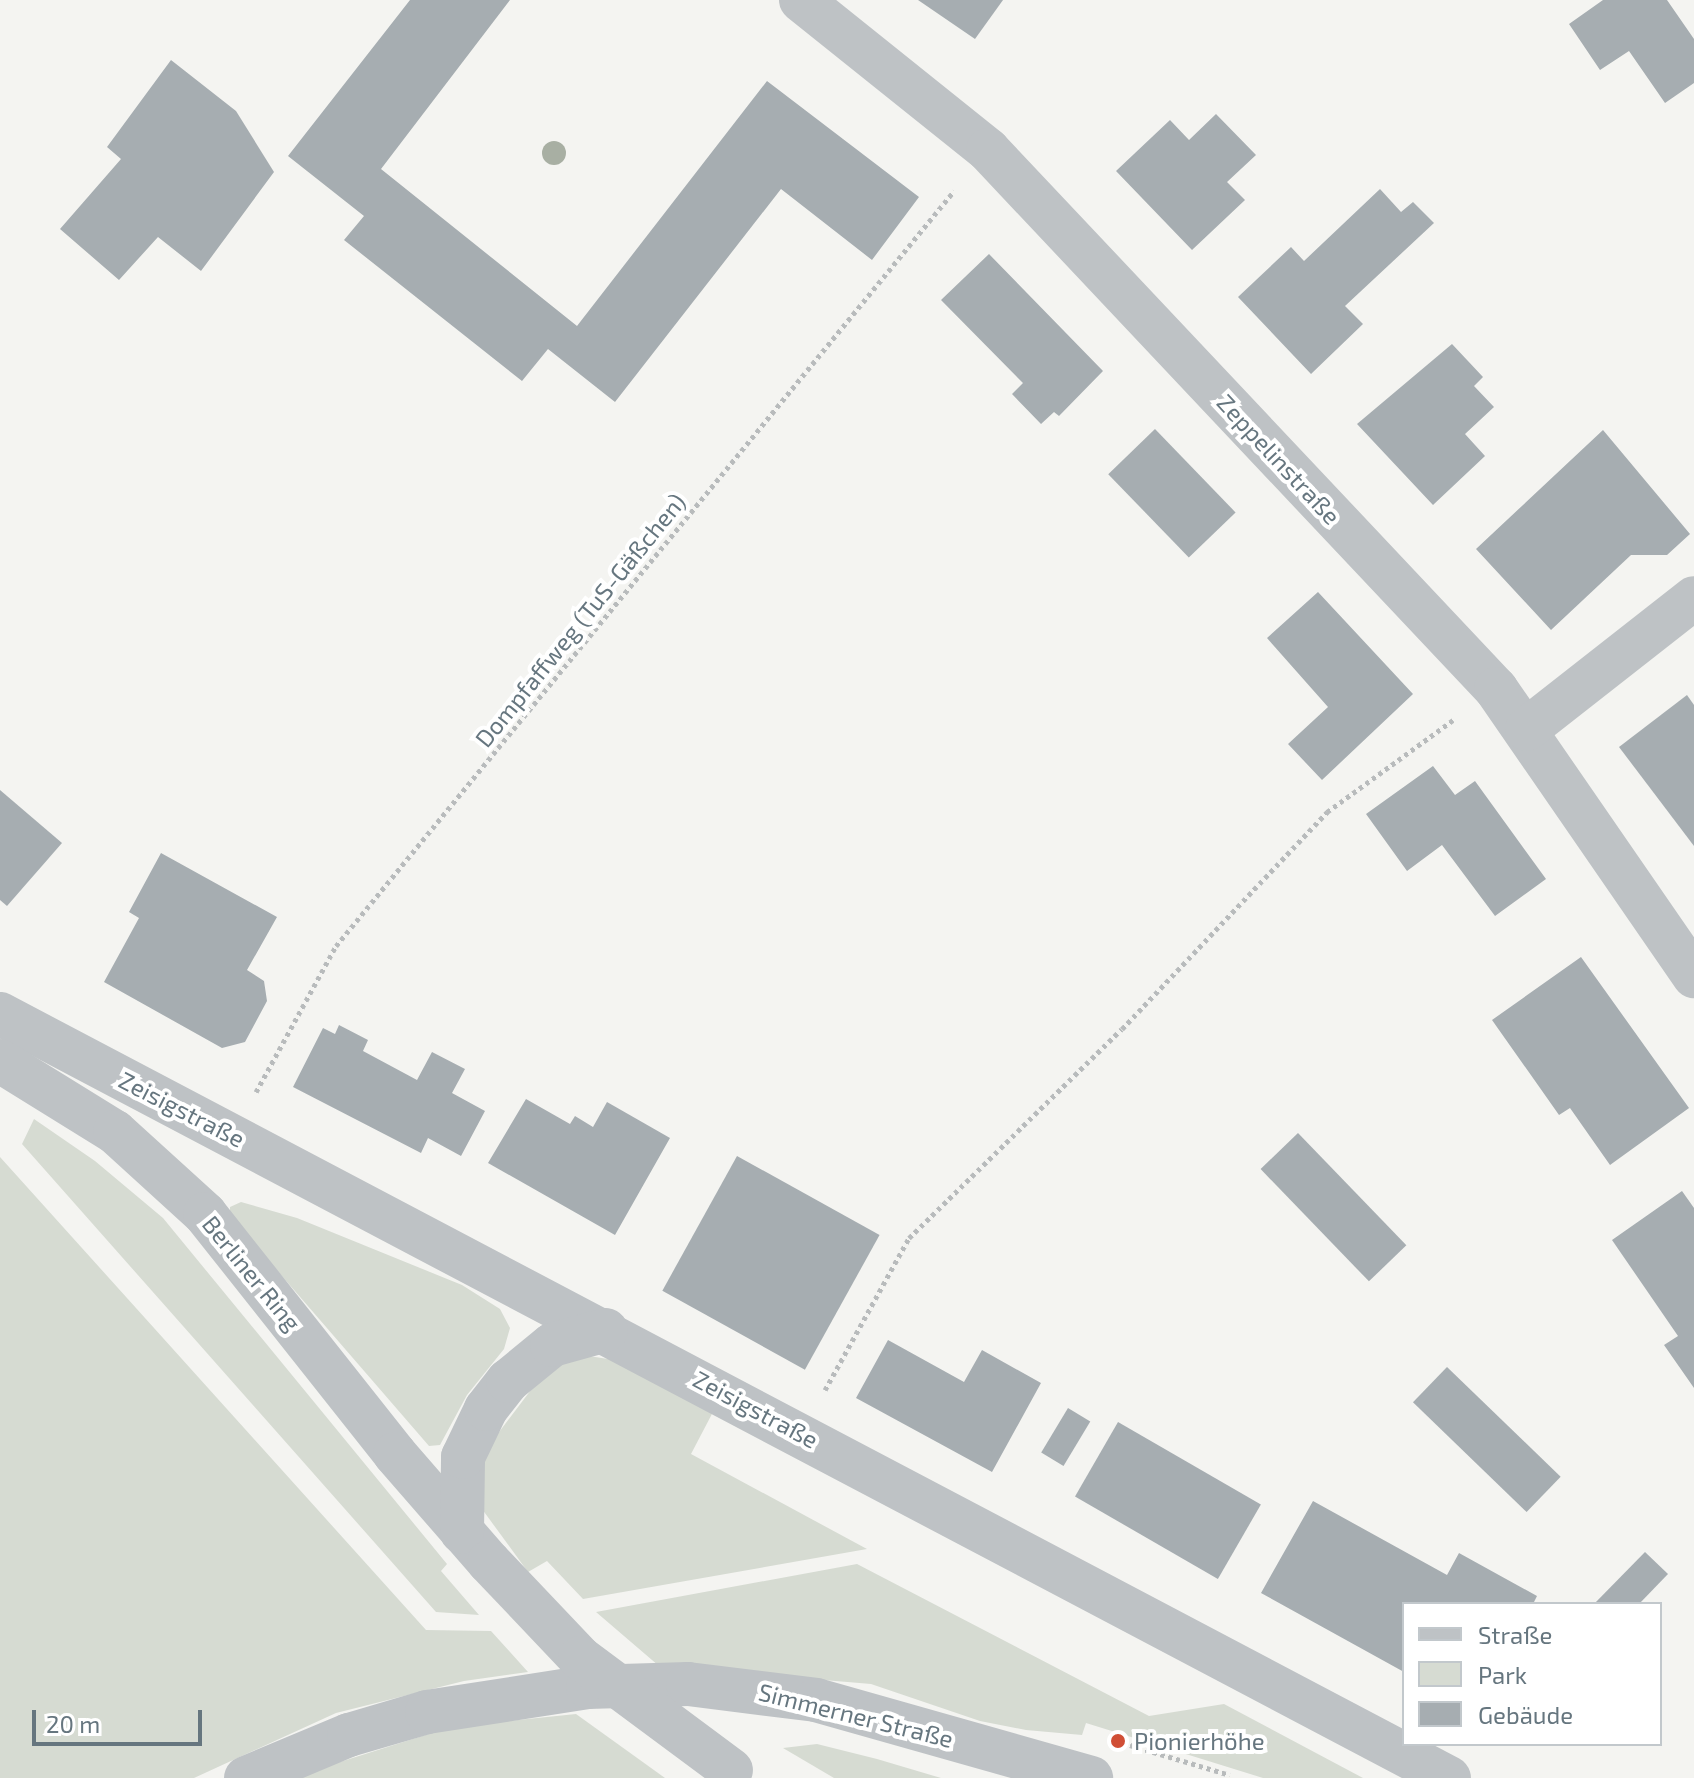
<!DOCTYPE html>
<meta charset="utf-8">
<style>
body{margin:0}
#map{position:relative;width:1694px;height:1778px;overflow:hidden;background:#f4f4f1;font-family:"Exo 2",sans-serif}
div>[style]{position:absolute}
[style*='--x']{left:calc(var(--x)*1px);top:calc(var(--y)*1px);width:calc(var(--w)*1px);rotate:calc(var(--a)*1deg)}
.green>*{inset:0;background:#d6dbd2}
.building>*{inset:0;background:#a6adb1;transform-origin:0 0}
.path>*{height:5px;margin-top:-2.5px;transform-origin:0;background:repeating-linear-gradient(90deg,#b8bbbc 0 4px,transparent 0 8px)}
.minor>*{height:44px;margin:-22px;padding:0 22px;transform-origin:22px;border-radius:22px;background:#bec2c5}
.minor-bridge>*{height:44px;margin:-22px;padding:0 22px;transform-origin:22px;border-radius:22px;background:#bec2c5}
.trees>*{width:24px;height:24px;margin:-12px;border-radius:50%;background:#a8afa3}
.dots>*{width:22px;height:22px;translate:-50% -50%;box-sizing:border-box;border:4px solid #fff;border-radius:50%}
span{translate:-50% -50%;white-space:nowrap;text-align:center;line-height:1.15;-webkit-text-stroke:8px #fff;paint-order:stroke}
.street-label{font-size:24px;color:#66767f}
.poi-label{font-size:24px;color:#66767f}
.left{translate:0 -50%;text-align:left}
.legend{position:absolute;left:1402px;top:1602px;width:260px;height:144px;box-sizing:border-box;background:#fff;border:2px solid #c2c8cc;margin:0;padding:10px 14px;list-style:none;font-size:24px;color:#66767f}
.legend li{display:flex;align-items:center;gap:16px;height:40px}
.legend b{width:40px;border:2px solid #c2c8cc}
.scale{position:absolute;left:32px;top:1710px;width:170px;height:36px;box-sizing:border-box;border:4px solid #66767f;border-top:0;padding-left:10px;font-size:24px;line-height:28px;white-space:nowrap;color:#66767f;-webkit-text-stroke:6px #fff;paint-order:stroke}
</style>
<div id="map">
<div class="green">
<div style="clip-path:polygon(34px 1119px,95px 1161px,163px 1218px,447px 1564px,441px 1571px,479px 1615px,436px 1612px,22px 1144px)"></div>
<div style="clip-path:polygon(0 1157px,426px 1630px,491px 1631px,528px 1672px,464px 1681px,336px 1713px,194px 1778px,0 1778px)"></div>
<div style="clip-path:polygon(241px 1202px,297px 1218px,462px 1285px,500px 1309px,510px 1328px,504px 1349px,467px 1395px,440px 1445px,429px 1446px,230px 1216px,230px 1207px)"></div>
<div style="clip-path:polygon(589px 1356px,627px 1362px,713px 1412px,691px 1454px,867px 1549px,583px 1599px,547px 1561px,528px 1572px,482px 1509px,478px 1479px,487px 1448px,540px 1378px,562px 1362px)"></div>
<div style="clip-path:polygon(857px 1564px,1149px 1716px,1224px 1704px,1363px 1778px,1263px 1778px,1086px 1723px,1082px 1735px,1026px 1730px,980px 1721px,871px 1684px,659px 1666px,596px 1612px)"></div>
<div style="clip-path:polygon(576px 1714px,665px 1778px,289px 1778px,451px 1727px)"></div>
<div style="clip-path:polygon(817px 1744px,877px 1759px,941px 1778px,834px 1778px,783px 1748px)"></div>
</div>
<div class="building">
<div style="clip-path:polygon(410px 0,510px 0,381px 169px,577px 326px,767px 81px,919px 197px,872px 260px,781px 189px,615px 402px,548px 349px,522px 381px,344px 240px,364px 216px,288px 156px)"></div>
<div style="clip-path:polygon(918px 0,1003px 0,975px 39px)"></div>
<div style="clip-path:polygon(1603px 0,1667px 0,1694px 39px,1694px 83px,1665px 103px,1629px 51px,1600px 70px,1569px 24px)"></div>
<div style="clip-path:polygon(171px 60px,236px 111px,274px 172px,201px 271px,158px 237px,119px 280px,60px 229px,121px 159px,107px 147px)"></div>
<div style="clip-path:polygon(1216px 114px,1256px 155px,1227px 182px,1245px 200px,1192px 250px,1116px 171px,1170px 120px,1189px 140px)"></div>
<div style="clip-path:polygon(1380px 189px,1401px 212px,1413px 202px,1434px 223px,1345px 306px,1363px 324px,1311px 374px,1238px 297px,1291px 247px,1304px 261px)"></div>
<div style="clip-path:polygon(989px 254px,1103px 371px,1059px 416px,1054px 412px,1041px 424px,1012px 394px,1023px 383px,941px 300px)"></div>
<div style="clip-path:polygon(1452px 344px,1483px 377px,1474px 386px,1494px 407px,1465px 434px,1485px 456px,1433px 505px,1357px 424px)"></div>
<div style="left:1155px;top:429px;width:116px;height:65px;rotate:46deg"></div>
<div style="clip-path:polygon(1603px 430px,1690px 534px,1667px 555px,1631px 555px,1551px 630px,1476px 549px)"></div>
<div style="clip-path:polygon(1318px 592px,1413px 694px,1322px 780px,1288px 744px,1328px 707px,1267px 638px)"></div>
<div style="clip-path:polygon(1687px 695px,1694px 705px,1694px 846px,1619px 747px)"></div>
<div style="clip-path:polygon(1433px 766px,1455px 795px,1475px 781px,1546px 879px,1495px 916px,1442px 845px,1407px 871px,1366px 814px)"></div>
<div style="clip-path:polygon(0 790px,62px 843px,7px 906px,0 900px)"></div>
<div style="clip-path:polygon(161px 853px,277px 917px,247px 970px,264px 981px,267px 1001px,245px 1042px,222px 1048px,104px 982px,139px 918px,129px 912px)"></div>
<div style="clip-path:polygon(1581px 957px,1689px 1108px,1610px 1165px,1570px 1108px,1559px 1115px,1492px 1020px)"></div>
<div style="clip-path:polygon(339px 1025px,368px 1040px,363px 1051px,417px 1080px,432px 1052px,465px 1069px,452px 1093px,485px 1111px,461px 1156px,428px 1138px,421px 1153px,293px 1087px,323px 1028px,335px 1034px)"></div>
<div style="clip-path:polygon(526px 1099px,570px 1124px,575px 1116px,593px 1127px,607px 1102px,670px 1138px,615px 1235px,488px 1163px)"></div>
<div style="left:1298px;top:1133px;width:156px;height:52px;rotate:46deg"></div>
<div style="left:737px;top:1156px;width:163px;height:154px;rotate:29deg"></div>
<div style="clip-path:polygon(1682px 1191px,1694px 1208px,1694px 1388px,1664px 1345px,1678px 1336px,1612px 1240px)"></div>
<div style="clip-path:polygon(888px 1340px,964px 1382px,982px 1350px,1041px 1383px,992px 1472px,856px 1398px)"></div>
<div style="left:1447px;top:1367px;width:158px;height:49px;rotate:44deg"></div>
<div style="left:1068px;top:1408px;width:26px;height:52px;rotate:31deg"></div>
<div style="left:1118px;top:1422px;width:165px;height:86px;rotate:30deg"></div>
<div style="clip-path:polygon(1313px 1501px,1447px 1575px,1459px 1553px,1537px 1596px,1533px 1604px,1404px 1604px,1404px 1672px,1261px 1593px)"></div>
<div style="clip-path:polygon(1645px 1552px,1668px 1574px,1639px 1604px,1594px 1604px)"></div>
</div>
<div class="path">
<div style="--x:256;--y:1092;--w:166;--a:-61.3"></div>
<div style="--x:336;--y:946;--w:976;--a:-50.7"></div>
<div style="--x:825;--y:1390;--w:174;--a:-61.1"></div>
<div style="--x:909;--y:1238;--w:298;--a:-44.5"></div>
<div style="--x:1122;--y:1029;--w:299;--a:-46.6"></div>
<div style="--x:1327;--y:812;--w:156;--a:-36.1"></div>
<div style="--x:1130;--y:1745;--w:104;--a:16.7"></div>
</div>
<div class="minor">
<div style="--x:801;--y:0;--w:240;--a:38.7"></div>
<div style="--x:988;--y:150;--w:741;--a:46.7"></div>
<div style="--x:1496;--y:689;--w:349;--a:55.4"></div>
<div style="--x:1527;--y:729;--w:212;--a:-38.1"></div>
<div style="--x:0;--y:1014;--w:1638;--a:27.8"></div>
<div style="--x:0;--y:1061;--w:135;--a:31.7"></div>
<div style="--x:115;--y:1132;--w:122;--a:42.3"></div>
<div style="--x:205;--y:1214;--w:306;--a:51.6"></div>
<div style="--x:395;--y:1454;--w:143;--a:49"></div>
<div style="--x:462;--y:1532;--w:75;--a:-89.2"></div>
<div style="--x:463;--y:1457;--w:53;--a:-64.4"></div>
<div style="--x:486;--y:1409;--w:36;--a:-52"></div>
<div style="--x:508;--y:1381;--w:57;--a:-39.3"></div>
<div style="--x:552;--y:1345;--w:56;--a:-15.5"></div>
<div style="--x:246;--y:1778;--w:112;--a:-22.7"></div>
<div style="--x:349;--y:1735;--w:81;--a:-16.4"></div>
<div style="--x:427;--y:1712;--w:163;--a:-8.8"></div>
<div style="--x:588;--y:1687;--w:100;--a:-1.7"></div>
<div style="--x:688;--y:1684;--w:129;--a:7.1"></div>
<div style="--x:816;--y:1700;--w:286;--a:15.8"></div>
</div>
<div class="minor-bridge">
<div style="--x:489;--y:1562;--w:132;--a:46.5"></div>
<div style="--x:580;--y:1658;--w:188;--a:36.6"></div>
</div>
<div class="trees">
<div style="left:554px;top:153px"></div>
</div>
<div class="dots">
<div style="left:1118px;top:1741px;background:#d04e35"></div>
</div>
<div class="street-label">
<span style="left:1279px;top:459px;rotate:47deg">Zeppelinstraße</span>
<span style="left:580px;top:620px;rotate:-51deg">Dompfaffweg (TuS-Gäßchen)</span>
<span style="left:182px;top:1109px;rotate:27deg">Zeisigstraße</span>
<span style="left:252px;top:1273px;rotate:51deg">Berliner Ring</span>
<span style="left:756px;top:1409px;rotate:28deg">Zeisigstraße</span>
<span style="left:856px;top:1715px;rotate:14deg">Simmerner Straße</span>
</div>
<div class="poi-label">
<span class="left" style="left:1134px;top:1741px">Pionierhöhe</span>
</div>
<ul class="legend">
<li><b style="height:10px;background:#bec2c5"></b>Straße</li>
<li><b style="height:22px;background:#d6dbd2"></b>Park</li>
<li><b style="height:22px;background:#a6adb1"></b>Gebäude</li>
</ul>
<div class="scale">20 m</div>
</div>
